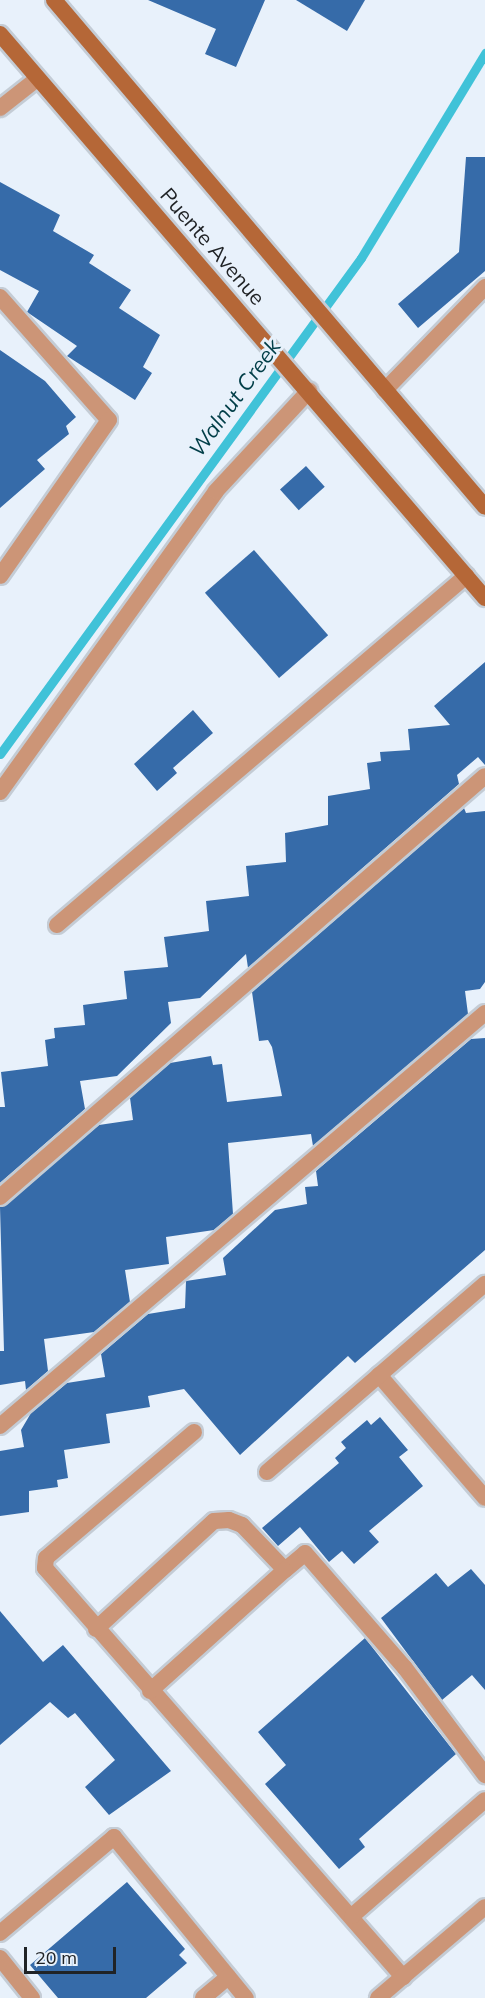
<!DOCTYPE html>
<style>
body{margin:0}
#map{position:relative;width:485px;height:1998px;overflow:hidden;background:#e8f1fb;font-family:Mulish,sans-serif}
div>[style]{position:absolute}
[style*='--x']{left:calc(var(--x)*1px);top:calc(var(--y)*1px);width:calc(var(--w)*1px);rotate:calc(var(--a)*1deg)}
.stream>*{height:9px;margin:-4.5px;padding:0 4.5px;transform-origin:4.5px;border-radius:4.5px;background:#40c2d8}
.building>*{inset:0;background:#366ba9;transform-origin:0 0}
.roads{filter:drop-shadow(2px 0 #c4ccd5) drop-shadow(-2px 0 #c4ccd5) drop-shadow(0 2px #c4ccd5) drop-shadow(0 -2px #c4ccd5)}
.service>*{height:16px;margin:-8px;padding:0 8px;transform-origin:8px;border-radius:8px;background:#cc9577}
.minor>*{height:16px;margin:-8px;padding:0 8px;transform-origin:8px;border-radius:8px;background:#cc9577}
.tertiary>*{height:16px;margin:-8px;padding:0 8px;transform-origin:8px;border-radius:8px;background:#cc9577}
.secondary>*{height:16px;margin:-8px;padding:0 8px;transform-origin:8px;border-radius:8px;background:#b56737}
span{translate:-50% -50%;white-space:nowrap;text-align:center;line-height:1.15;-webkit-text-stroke:6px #e8f1fb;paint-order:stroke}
.street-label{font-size:21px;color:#202326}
.water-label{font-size:22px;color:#003d47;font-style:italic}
.scale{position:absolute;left:24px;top:1947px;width:92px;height:27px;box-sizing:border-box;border:3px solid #202326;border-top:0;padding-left:8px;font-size:18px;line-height:21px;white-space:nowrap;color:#202326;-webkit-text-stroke:4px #e8f1fb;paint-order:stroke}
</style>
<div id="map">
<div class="stream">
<div style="--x:0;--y:754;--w:613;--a:-53.95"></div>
<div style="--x:361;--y:258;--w:240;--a:-58.8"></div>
</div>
<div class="building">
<div style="clip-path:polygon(148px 0,265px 0,236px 67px,205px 54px,216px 29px)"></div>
<div style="clip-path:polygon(296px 0,365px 0,347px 31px)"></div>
<div style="clip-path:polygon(466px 157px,485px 157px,485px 271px,418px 328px,398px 304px,459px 252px)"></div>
<div style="clip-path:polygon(0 182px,60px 215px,53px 231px,94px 255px,89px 263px,131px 290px,119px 308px,160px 335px,143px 367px,152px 373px,135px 400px,67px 356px,77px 346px,27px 312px,39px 291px,0 270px)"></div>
<div style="clip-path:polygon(0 350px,45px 381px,76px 417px,66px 426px,69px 434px,37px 460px,45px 469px,0 508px)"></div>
<div style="left:306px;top:466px;width:28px;height:35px;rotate:48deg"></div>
<div style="left:254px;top:550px;width:113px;height:65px;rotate:49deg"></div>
<div style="clip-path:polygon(485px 662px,485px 765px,478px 757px,457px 775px,459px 784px,248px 968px,246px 954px,200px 998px,168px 1002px,171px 1023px,117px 1076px,80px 1081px,85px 1109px,0 1183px,0 1107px,5px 1107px,1px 1072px,48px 1066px,45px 1040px,55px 1038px,54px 1028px,85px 1025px,83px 1005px,127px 999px,124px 971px,168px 967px,164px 937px,209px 931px,206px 901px,249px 896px,246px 866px,286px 862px,285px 833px,328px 825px,328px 796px,370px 789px,367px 763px,381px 761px,380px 752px,410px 750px,408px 729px,450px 725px,434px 706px)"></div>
<div style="clip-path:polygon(193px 710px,213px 733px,173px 768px,177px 773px,157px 791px,134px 764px)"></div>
<div style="clip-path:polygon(464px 808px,466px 813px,485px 811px,485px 982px,480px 989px,465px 991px,468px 1014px,313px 1146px,311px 1134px,228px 1143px,233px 1214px,214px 1230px,166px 1237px,169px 1264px,125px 1270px,130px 1302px,94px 1332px,44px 1339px,48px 1371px,26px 1390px,25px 1381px,0 1385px,0 1351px,4px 1351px,0 1207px,99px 1125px,133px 1120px,130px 1098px,170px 1063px,211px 1056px,213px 1065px,222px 1064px,227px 1102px,282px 1096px,272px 1047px,268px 1040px,259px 1041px,252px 992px)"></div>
<div style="clip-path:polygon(485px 1038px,485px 1250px,355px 1363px,348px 1356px,240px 1455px,184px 1389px,148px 1396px,150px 1407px,106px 1414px,110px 1443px,64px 1450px,68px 1478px,57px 1480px,58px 1487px,29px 1491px,29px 1512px,0 1516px,0 1451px,24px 1447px,21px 1430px,31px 1413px,67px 1383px,105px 1377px,101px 1354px,148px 1314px,185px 1308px,186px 1281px,226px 1275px,223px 1258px,275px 1210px,307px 1204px,305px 1187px,318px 1186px,316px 1171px,471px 1039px)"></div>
<div style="clip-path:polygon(380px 1417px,408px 1450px,399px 1457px,423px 1486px,369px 1531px,379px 1542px,354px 1564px,342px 1551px,329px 1562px,300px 1527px,278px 1546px,262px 1528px,339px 1463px,335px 1458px,346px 1448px,341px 1442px,367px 1420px,371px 1425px)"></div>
<div style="clip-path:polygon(471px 1569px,485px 1585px,485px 1690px,472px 1675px,442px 1700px,381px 1618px,436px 1573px,448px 1587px)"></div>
<div style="clip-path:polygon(0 1611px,43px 1662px,63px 1645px,171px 1771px,109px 1815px,85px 1787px,115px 1760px,75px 1713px,68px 1718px,50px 1702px,0 1745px)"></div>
<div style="clip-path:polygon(365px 1638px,456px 1754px,359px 1839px,365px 1847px,339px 1869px,265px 1784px,286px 1765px,258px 1732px)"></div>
<div style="clip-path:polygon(127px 1882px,185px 1949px,179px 1955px,187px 1963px,146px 1998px,58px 1998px,30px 1965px)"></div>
</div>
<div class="roads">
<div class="service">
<div style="--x:0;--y:108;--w:47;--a:-38.1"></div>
<div style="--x:0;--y:297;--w:164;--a:48.5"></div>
<div style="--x:109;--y:420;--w:190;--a:124.9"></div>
<div style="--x:0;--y:792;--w:370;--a:-54.3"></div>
<div style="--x:216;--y:491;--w:137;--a:-47.1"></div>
<div style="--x:57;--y:925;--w:538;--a:-40.47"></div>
<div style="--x:0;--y:1197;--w:642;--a:-40.96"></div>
<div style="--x:379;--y:1375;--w:162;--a:49.2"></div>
<div style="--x:0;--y:1426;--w:637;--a:-40.42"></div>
<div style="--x:194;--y:1432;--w:194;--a:139.6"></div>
<div style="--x:46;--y:1558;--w:10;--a:96"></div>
<div style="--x:45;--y:1568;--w:544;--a:48.8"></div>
<div style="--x:267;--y:1472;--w:288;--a:-40.8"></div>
<div style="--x:96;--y:1629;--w:160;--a:-42.5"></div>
<div style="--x:214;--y:1521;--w:15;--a:-4"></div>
<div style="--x:229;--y:1520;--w:14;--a:21"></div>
<div style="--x:242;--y:1525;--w:62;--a:46.3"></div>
<div style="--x:285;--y:1570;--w:26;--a:-40"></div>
<div style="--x:305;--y:1553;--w:152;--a:49"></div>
<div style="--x:405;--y:1668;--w:134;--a:53.2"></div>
<div style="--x:150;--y:1691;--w:181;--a:-41.9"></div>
<div style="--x:352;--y:1916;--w:176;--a:-41.1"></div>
<div style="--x:0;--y:1933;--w:149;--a:-40.1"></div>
<div style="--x:114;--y:1837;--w:208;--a:50.7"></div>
<div style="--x:0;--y:1958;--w:51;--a:51.3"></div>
<div style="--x:203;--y:1998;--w:33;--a:-40"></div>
</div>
<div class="minor">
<div style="--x:385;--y:390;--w:144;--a:-45.8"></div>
</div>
<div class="tertiary">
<div style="--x:378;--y:1998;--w:140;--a:-40.4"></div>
</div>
<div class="secondary">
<div style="--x:54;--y:0;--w:665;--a:49.63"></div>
<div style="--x:0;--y:34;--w:744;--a:49.31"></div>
</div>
</div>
<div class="street-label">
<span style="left:213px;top:246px;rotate:49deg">Puente Avenue</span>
</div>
<div class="water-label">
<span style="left:235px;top:398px;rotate:-54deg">Walnut Creek</span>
</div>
<div class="scale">20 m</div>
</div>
